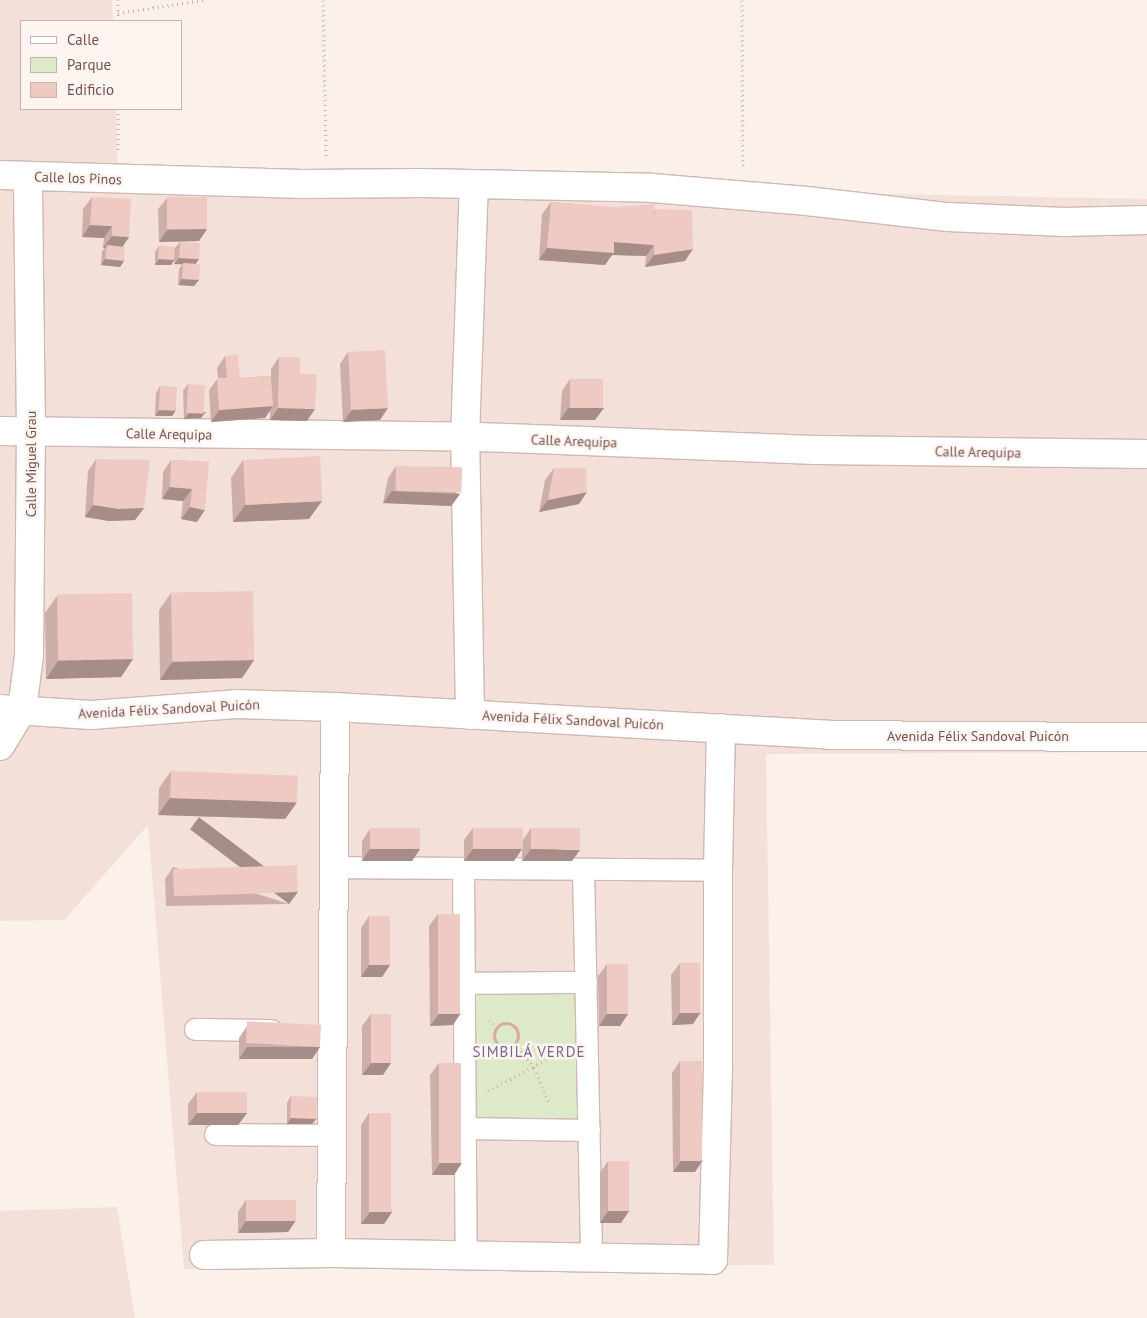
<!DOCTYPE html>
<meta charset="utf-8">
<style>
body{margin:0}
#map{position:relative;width:1147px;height:1318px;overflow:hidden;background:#fbf0ea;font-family:"PT Sans",sans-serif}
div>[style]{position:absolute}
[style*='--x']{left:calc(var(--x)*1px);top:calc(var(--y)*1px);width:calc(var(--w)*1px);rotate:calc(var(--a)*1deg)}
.residential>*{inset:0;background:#f3e1d9}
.green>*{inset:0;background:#dee9c9;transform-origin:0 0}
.path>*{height:3px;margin-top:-1.5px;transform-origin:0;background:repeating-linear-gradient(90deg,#d5aca6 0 1px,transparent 0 5px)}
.path>.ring{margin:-1.5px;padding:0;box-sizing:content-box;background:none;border:3px solid #d5aca6;border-radius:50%}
.roads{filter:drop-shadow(1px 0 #cfb8b3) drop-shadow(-1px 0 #cfb8b3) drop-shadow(0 1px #cfb8b3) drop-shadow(0 -1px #cfb8b3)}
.pedestrian>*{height:21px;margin:-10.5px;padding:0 10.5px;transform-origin:10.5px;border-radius:10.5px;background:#fff}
.minor>*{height:28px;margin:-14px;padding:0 14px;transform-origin:14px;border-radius:14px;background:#fff}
.tertiary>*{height:28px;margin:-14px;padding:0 14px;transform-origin:14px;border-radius:14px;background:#fff}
.wall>*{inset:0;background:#ceaea8}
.shaded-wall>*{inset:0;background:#a78d88;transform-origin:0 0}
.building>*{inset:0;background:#efcac3;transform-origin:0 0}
span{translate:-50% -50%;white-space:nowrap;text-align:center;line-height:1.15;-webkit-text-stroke:5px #fef5f1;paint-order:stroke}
.street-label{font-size:14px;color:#75524f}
.neighbourhood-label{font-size:15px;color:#786691;letter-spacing:1px}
.legend{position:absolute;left:20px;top:20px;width:162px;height:90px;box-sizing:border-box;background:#fef5f1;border:1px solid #c7b4b0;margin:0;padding:6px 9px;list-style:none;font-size:15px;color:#75524f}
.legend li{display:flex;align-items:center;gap:10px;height:25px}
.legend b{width:25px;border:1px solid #c7b4b0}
</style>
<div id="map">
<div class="residential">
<div style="clip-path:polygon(0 0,112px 0,113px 21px,21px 21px,21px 109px,116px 109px,118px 179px,1147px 199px,1147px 752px,766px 754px,774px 1265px,184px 1269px,148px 825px,64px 920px,0 921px)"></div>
<div style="clip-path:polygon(117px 1207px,135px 1318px,0 1318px,0 1211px)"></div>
</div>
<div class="green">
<div style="left:588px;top:990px;width:128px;height:117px;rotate:89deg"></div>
</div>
<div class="path">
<div style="--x:118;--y:0;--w:21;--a:90"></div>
<div style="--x:323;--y:0;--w:157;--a:88.9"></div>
<div style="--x:742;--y:0;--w:169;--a:89.7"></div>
<div style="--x:118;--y:13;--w:86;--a:-8.7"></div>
<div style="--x:118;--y:109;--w:42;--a:90"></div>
<div style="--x:489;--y:1020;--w:11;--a:45"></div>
<div class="ring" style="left:494px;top:1023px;width:21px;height:21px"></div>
<div style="--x:515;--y:1043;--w:31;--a:53"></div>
<div style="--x:534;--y:1068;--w:40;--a:66.6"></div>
<div style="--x:488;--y:1091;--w:84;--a:-28.4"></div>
</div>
<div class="roads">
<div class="pedestrian">
<div style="--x:333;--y:867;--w:385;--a:0.4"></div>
<div style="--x:463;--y:869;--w:388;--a:89.6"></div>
<div style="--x:583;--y:870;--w:388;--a:88.8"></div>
<div style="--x:464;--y:983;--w:122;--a:-0.5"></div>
<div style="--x:195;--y:1029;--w:76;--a:0.8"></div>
<div style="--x:464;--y:1128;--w:125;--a:0.9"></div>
<div style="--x:215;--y:1134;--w:116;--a:0.5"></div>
</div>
<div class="minor">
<div style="--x:0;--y:175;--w:303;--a:1.7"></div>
<div style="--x:303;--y:184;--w:119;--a:-0.5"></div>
<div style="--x:422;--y:183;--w:230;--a:1.2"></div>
<div style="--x:652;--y:188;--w:156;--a:4.8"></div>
<div style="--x:807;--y:201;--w:142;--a:6.5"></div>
<div style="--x:948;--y:217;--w:116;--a:2.5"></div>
<div style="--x:1064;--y:222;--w:83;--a:-1.4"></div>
<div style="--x:0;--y:431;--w:479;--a:0.7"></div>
<div style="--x:479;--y:437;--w:337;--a:2.2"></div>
<div style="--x:816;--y:450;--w:331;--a:0.7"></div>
<div style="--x:470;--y:715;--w:277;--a:-91"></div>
<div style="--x:465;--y:438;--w:254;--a:-88"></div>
<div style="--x:0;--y:746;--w:42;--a:-58.6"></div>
<div style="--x:22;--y:710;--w:55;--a:-82.7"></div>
<div style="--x:29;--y:655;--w:223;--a:-89.5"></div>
<div style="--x:31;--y:432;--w:255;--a:-90.7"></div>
<div style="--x:331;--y:1253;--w:546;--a:-89.58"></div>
<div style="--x:204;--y:1255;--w:127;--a:-0.9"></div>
<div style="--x:331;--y:1253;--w:382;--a:1"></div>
<div style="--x:713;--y:1260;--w:195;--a:-88.5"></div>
<div style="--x:718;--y:1065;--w:195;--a:-90"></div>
<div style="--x:718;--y:870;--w:142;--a:-88.8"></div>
</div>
<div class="tertiary">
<div style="--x:0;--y:709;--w:91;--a:3.8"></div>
<div style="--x:91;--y:715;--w:145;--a:-4.3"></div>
<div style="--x:236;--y:704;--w:99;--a:1.7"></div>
<div style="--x:335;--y:707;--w:495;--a:3.2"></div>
<div style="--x:829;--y:735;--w:318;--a:0.4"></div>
</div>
</div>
<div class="wall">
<div style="clip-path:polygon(92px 197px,129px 237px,123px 246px,124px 261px,120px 267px,101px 265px,102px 251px,105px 248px,103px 248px,104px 238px,82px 237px,83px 209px)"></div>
<div style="clip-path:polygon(167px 198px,207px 229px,199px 241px,159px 242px,158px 209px)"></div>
<div style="clip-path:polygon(551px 202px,654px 211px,655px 209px,685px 261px,645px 267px,646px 256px,612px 255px,605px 265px,539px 260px,542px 214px)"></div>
<div style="clip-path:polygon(180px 242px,199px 259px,195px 264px,199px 280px,194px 286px,178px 285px,179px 269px,183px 264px,174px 264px,175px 260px,171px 265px,155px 265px,155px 252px,159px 246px,175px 248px)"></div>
<div style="clip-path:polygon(348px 352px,380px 420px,343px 422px,340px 364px)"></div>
<div style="clip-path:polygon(225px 356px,240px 378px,271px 376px,271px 369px,279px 357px,300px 374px,307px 421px,270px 420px,270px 411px,265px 418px,211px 422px,209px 390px,218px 378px,217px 368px)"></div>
<div style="clip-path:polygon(570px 379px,595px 420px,560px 420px,562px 391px)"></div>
<div style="clip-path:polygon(188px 384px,201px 418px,184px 419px,183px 391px)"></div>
<div style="clip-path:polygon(160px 386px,176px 410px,172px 416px,155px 416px,156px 393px)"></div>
<div style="clip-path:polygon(96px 459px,144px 508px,135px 520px,109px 521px,85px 517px,88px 471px)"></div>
<div style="clip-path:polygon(171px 460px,209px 462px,197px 522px,181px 519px,183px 501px,162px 499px,163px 472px)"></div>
<div style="clip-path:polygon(243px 460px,309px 519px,233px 522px,231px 478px)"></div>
<div style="clip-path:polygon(396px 466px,460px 494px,451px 506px,383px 503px,388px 478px)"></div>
<div style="clip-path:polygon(554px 468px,579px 504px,539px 512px,545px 480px)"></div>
<div style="clip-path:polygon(171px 593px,254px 660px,242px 678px,160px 680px,159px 610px)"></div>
<div style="clip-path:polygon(57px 596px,133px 659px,121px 677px,46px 679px,45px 613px)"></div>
<div style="clip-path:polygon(171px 771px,297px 802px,285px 819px,158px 815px,159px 788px)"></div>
<div style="clip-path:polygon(473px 828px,523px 840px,531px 828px,572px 861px,522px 861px,522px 849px,514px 861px,464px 861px,464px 840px)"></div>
<div style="clip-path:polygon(370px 829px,420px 849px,412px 861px,362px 861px,362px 841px)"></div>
<div style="clip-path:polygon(173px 867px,289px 904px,166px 906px,165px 879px)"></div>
<div style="clip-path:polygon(438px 914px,453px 1025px,430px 1026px,429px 926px)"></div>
<div style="clip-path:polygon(369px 916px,390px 965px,382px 977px,361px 977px,361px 928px)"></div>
<div style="clip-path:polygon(680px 963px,693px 1024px,672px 1025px,671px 975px)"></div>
<div style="clip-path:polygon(607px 964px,628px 1014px,620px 1026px,599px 1026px,598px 976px)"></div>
<div style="clip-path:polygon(371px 1014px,383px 1075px,362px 1075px,362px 1026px)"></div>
<div style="clip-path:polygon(247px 1026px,320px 1047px,312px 1059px,239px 1059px,239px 1038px)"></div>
<div style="clip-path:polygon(680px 1061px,695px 1172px,673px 1172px,672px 1073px)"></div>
<div style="clip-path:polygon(439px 1063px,454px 1175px,432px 1175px,430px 1075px)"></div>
<div style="clip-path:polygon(197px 1092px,247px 1113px,238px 1125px,188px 1125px,188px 1104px)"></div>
<div style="clip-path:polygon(291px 1096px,317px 1118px,312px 1124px,287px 1124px,287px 1103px)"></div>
<div style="clip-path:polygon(369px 1113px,392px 1212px,384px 1224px,361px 1224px,361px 1125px)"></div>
<div style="clip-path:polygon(608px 1161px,629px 1211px,621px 1223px,600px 1223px,600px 1173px)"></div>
<div style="clip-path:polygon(246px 1200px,296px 1220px,288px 1232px,238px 1233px,238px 1212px)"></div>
</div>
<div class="shaded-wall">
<div style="clip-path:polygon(90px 225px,112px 226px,104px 238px,82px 237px)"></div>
<div style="clip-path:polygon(207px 229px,199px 241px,159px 242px,167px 230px)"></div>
<div style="clip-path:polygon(112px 236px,129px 237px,121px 249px,107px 245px,105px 248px,103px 248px)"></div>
<div style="clip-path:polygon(614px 242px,654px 245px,646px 256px,612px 255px,605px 265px,539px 260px,547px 248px)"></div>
<div style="clip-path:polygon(693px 249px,685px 261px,645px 267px,654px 255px)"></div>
<div style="clip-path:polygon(179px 258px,199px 259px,195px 265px,174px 264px)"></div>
<div style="clip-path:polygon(105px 259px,124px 261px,120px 267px,101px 265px)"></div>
<div style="clip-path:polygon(159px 259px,175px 259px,171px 265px,155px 265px)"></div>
<div style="clip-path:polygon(182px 279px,199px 280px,194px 286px,178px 285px)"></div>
<div style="clip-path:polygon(273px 406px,265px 418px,211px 422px,219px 410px)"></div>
<div style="clip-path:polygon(278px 408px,315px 409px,307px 421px,270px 420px)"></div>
<div style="clip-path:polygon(388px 408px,380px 420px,343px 422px,352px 410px)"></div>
<div style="clip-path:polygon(568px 408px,604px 408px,595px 420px,560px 420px)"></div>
<div style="clip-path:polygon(159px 410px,176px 410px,172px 416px,155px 416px)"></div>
<div style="clip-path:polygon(206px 412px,201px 418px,184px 419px,189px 413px)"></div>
<div style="clip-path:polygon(170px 487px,192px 489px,183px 501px,162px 499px)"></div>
<div style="clip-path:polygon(392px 491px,460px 494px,451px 506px,383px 503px)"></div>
<div style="clip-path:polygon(587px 492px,579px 504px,539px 512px,548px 500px)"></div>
<div style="clip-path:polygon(322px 501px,309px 519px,233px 522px,245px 505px)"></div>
<div style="clip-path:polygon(93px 505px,144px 508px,135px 520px,109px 521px,85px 517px)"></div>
<div style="clip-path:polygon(190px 507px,205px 510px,197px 522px,181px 519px)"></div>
<div style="clip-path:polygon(133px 659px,121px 677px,46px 679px,58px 661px)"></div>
<div style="clip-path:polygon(254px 660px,242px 678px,160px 680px,172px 662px)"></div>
<div style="clip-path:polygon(170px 798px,297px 802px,285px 819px,158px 815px)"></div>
<div style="clip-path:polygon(370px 849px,420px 849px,412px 861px,362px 861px)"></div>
<div style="clip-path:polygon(473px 849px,522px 849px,514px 861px,464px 861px)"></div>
<div style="clip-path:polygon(531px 849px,580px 850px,572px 861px,522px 861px)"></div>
<div style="left:298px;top:892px;width:15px;height:124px;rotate:127deg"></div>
<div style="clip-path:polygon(369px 965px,390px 965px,382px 977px,361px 977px)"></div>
<div style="clip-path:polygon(701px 1012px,693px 1024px,672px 1025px,680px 1013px)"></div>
<div style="clip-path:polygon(461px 1013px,453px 1025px,430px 1026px,439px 1014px)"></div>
<div style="clip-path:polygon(607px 1014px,628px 1014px,620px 1026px,599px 1026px)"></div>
<div style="clip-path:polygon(247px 1047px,320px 1047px,312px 1059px,239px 1059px)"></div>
<div style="clip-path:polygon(371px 1063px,391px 1063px,383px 1075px,362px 1075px)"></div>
<div style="clip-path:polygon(197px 1113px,247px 1113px,238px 1125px,188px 1125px)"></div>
<div style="clip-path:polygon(291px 1118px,317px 1118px,312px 1124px,287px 1124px)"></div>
<div style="clip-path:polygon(703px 1160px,695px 1172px,673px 1172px,681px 1161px)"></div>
<div style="clip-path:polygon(440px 1163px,462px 1163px,454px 1175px,432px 1175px)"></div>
<div style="clip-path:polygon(608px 1211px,629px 1211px,621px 1223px,600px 1223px)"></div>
<div style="clip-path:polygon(370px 1212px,392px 1212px,384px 1224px,361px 1224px)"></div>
<div style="clip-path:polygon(296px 1220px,288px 1232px,238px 1233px,246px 1221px)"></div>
</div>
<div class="building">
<div style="clip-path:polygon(92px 197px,131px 199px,129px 237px,112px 236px,112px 226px,90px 225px)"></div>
<div style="left:207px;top:197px;width:32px;height:40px;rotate:90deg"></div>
<div style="clip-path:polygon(551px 202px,617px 207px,654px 204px,655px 224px,655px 209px,692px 210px,693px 249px,654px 255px,654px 245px,614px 242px,614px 253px,547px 248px)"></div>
<div style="left:180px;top:242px;width:20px;height:16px;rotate:3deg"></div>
<div style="left:107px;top:245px;width:18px;height:14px;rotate:6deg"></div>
<div style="left:159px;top:246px;width:16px;height:13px;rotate:4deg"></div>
<div style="left:183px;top:263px;width:17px;height:16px;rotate:3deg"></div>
<div style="left:385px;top:350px;width:58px;height:37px;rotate:87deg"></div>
<div style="clip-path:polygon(238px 355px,240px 378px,271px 376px,273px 406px,219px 410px,217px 378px,227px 378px,225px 356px)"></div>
<div style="clip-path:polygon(279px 357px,300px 357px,300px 374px,317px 374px,315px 409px,278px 408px)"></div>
<div style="left:570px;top:379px;width:33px;height:29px"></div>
<div style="left:188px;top:384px;width:17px;height:29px;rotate:3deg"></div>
<div style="left:160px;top:386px;width:17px;height:24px;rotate:3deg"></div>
<div style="left:320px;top:456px;width:45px;height:77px;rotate:87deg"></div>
<div style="clip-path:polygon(96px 459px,150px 460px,144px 508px,118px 509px,93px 505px)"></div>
<div style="clip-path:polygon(171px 460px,209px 462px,205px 510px,190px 507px,192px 489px,170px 487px)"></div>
<div style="left:396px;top:466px;width:66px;height:25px;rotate:1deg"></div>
<div style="clip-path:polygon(554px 468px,586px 468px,587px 492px,548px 500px)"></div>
<div style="left:253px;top:591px;width:69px;height:82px;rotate:89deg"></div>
<div style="left:132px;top:593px;width:66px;height:75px;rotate:89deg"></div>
<div style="left:171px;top:771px;width:127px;height:27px;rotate:2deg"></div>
<div style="left:420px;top:828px;width:21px;height:50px;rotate:90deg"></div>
<div style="left:473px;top:828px;width:50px;height:21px"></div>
<div style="left:531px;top:828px;width:49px;height:21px"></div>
<div style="left:297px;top:865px;width:27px;height:124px;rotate:88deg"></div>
<div style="left:438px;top:914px;width:22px;height:100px"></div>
<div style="left:369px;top:916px;width:21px;height:49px"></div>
<div style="left:680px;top:963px;width:20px;height:50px"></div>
<div style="left:607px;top:964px;width:21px;height:50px"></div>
<div style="left:371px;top:1014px;width:20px;height:49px"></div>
<div style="left:321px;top:1025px;width:22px;height:74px;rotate:93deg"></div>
<div style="left:680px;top:1061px;width:22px;height:100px"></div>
<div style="left:439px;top:1063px;width:22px;height:100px"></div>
<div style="left:197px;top:1092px;width:50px;height:21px"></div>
<div style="left:291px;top:1096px;width:26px;height:22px;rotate:2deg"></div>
<div style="left:369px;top:1113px;width:22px;height:99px"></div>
<div style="left:608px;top:1161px;width:21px;height:50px"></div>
<div style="left:246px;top:1200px;width:50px;height:21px"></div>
</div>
<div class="street-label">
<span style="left:78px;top:178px;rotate:2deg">Calle los Pinos</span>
<span style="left:169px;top:434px;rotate:1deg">Calle Arequipa</span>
<span style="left:574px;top:441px;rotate:2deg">Calle Arequipa</span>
<span style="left:978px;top:452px;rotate:1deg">Calle Arequipa</span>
<span style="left:31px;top:464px;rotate:-90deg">Calle Miguel Grau</span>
<span style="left:169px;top:709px;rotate:-3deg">Avenida Félix Sandoval Puicón</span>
<span style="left:573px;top:720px;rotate:3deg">Avenida Félix Sandoval Puicón</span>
<span style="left:978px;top:736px">Avenida Félix Sandoval Puicón</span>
</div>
<div class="neighbourhood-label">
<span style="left:529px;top:1052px">SIMBILÁ VERDE</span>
</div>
<ul class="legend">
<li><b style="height:6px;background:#fff"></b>Calle</li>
<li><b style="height:14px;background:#dee9c9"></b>Parque</li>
<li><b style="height:14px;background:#efcac3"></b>Edificio</li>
</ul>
</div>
